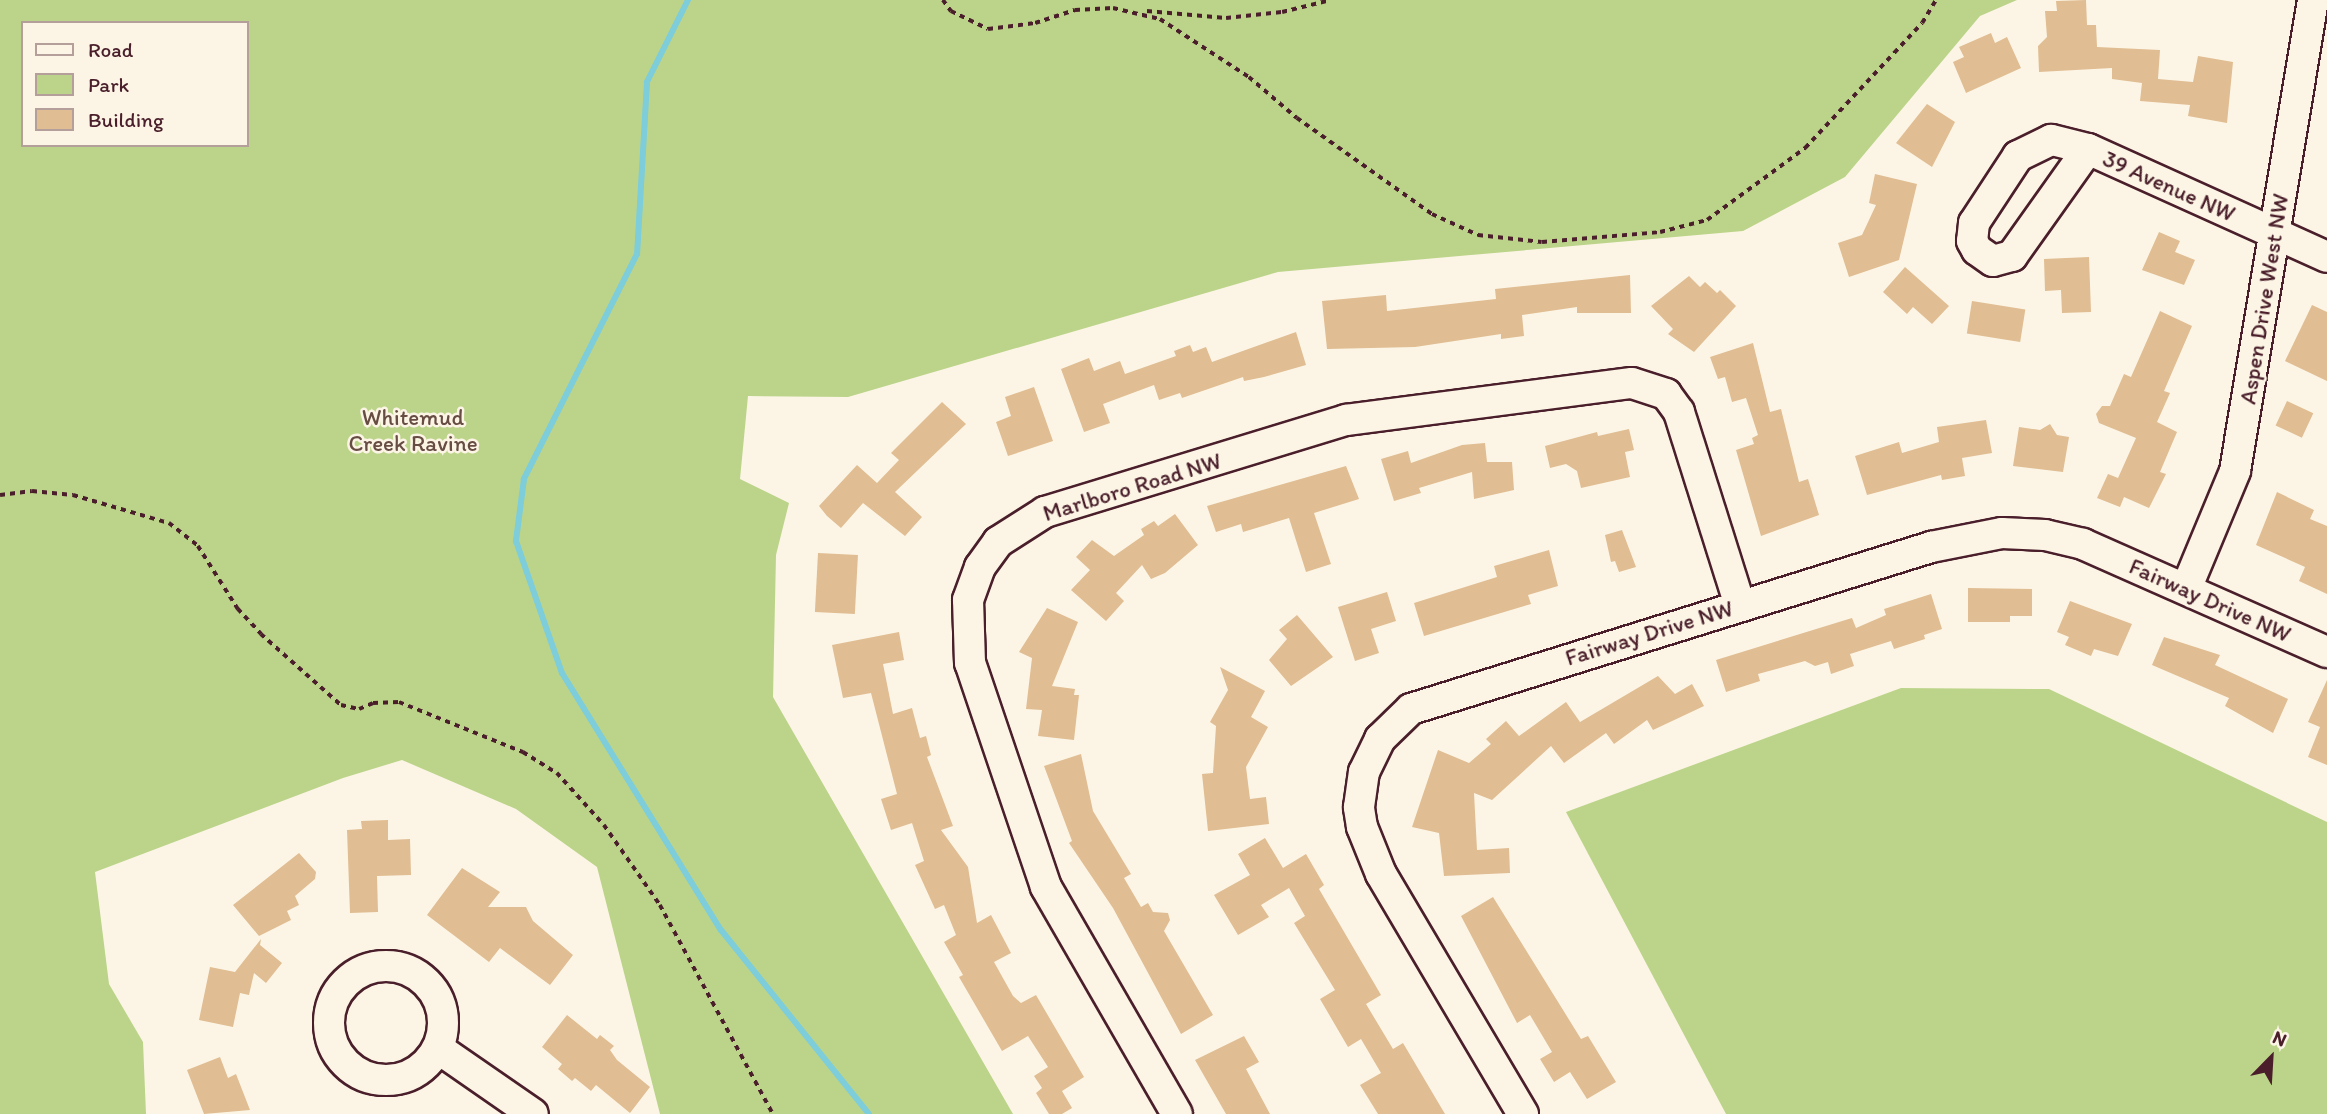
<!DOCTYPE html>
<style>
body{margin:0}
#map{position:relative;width:2327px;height:1114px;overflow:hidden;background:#fcf5e5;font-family:Itim,sans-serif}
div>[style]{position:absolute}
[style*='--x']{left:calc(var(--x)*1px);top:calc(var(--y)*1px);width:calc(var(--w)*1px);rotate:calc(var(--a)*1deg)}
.green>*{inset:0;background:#bcd48a}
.stream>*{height:6px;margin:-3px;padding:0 3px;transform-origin:3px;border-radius:3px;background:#7dcdda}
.building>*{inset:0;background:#e0bd92;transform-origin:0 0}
.path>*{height:3.5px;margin-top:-1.75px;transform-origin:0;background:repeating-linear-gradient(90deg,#4a1f2b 0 5px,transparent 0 10px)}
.roads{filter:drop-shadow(2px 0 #4a1f2b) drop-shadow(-2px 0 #4a1f2b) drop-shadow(0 2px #4a1f2b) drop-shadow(0 -2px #4a1f2b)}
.minor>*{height:30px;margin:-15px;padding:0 15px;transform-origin:15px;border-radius:15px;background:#fcf5e5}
.minor>.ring{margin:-15px;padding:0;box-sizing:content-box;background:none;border:30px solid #fcf5e5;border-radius:50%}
span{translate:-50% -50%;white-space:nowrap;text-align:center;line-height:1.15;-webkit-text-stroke:5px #fcf5e5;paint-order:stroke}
.street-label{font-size:23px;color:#4a1f2b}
.park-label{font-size:23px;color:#664c43}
.legend{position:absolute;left:21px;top:21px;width:228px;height:126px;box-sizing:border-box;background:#fcf5e5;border:2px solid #b59f9b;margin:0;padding:9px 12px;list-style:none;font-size:21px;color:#4a1f2b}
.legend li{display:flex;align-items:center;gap:14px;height:35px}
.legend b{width:35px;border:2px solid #b59f9b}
.north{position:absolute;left:2236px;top:1023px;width:70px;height:70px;-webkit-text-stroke:5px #fcf5e5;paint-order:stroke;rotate:24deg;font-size:19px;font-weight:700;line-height:28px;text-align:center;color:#4a1f2b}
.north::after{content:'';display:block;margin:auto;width:24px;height:32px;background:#4a1f2b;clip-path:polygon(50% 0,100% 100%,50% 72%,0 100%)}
</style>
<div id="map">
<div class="green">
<div style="clip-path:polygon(evenodd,0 0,2017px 0,1980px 16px,1845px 177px,1743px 231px,1278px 272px,848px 397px,748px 396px,740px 479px,789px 503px,776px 555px,773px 697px,1013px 1114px,660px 1114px,597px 867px,516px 809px,402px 760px,343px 778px,95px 872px,109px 984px,143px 1042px,146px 1114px,0 1114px,0 0,23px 23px,247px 23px,247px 145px,23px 145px,23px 23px)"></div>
<div style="clip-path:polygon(1901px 688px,2049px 689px,2327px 822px,2327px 1114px,1726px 1114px,1566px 812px)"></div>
</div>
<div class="stream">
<div style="--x:688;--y:0;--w:92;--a:116.6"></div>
<div style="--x:647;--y:82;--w:172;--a:93.3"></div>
<div style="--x:637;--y:254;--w:252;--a:116.7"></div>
<div style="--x:524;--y:479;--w:63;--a:97.4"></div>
<div style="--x:516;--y:541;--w:140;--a:70.8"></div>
<div style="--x:562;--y:673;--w:302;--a:58.3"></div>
<div style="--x:721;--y:930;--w:236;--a:51.2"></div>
</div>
<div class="building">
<div style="clip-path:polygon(2086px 0,2087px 25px,2096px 25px,2097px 47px,2160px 50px,2158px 79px,2193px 82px,2198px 56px,2233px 62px,2227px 123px,2188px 116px,2190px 105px,2140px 101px,2142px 83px,2112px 79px,2112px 68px,2039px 72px,2038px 46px,2047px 37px,2045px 11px,2057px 11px,2056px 1px)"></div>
<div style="clip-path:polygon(1991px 33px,1995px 43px,2007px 37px,2021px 68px,1966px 93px,1953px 62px,1964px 57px,1959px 47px)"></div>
<div style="clip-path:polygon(1927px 104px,1955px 122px,1932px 167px,1896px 143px)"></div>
<div style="clip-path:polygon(1875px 174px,1917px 184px,1899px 260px,1849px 277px,1838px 243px,1862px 235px,1876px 205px,1869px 203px)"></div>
<div style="clip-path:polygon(2159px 232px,2180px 241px,2175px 252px,2195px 260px,2184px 285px,2142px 270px)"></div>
<div style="clip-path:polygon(2089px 257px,2091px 312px,2062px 313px,2061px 290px,2045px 291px,2044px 259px)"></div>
<div style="clip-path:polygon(1905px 267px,1949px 306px,1932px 324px,1913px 307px,1907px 314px,1883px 292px)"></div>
<div style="clip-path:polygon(1630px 275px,1631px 313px,1577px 313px,1577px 307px,1522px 315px,1524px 336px,1501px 339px,1501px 334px,1415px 347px,1327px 349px,1322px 301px,1386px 295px,1387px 311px,1496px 299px,1495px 289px)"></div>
<div style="clip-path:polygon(1689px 276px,1700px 287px,1705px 282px,1717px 293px,1720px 290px,1736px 306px,1694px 352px,1668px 334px,1673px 329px,1651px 306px)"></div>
<div style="left:1972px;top:301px;width:54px;height:33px;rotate:9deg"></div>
<div style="clip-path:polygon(2312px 305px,2327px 312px,2327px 381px,2285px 361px)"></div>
<div style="clip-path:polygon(2160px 311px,2192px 326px,2164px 391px,2170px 393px,2157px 422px,2177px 432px,2160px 472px,2166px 474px,2149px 508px,2124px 497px,2120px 507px,2097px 498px,2108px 474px,2118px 478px,2136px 438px,2099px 423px,2096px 414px,2102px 406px,2110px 406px,2124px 374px,2131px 377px)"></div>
<div style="clip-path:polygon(1296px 332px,1306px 365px,1264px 377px,1244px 381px,1243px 377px,1182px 398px,1180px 393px,1159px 400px,1154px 385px,1103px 404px,1110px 423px,1084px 432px,1061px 369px,1089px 358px,1094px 371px,1120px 361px,1125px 374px,1176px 356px,1174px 351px,1190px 345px,1193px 352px,1206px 347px,1212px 362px)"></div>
<div style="clip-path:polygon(1753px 343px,1770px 412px,1781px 409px,1799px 482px,1808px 479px,1819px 515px,1761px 536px,1736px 450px,1754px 444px,1752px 438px,1758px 435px,1746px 398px,1732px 402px,1725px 377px,1718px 379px,1710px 357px)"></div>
<div style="clip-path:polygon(1034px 387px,1053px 441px,1008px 456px,996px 422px,1011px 416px,1005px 397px)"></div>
<div style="left:2287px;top:401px;width:29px;height:27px;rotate:25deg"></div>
<div style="clip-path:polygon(942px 402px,966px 424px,895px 492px,922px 517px,905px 536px,863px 503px,841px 528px,827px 516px,819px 506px,857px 465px,877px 483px,899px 460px,891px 453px)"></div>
<div style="clip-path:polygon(1986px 420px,1992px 453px,1962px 458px,1965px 476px,1942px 480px,1941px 475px,1867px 495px,1855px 456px,1899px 442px,1902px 453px,1939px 442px,1937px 427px)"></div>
<div style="clip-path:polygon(2050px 424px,2057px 435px,2069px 437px,2063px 472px,2013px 466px,2019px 427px,2040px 430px)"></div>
<div style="clip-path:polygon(1629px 429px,1634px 450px,1625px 452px,1630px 477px,1581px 488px,1577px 471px,1566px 464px,1550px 468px,1545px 446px,1597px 432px,1598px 436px)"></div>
<div style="clip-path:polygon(1485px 443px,1487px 462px,1512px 462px,1514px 490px,1474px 499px,1472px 472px,1419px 488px,1421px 493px,1394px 501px,1381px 459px,1408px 451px,1411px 463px,1462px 445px)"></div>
<div style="clip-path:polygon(1346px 466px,1359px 499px,1314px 513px,1331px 564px,1306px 572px,1289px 518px,1243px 532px,1241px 524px,1216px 532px,1207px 506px)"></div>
<div style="clip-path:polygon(2277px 492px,2314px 510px,2310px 519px,2327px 526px,2327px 594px,2299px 581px,2305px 567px,2256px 545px)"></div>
<div style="clip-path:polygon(1175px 514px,1198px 545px,1165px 573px,1151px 579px,1142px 565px,1116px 593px,1124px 601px,1106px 621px,1071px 590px,1090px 570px,1076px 557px,1092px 540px,1114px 556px,1144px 535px,1141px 529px,1154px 521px,1158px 526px)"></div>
<div style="clip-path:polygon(1622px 530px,1636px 567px,1619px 572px,1615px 561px,1611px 562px,1605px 535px)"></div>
<div style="clip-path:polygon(1549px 550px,1558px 586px,1528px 595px,1531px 604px,1424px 636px,1414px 603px,1497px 577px,1494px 566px)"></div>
<div style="left:818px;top:553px;width:40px;height:59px;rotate:3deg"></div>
<div style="clip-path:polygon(1968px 588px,2032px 589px,2032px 616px,2010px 616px,2010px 622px,1968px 622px)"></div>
<div style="clip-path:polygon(1387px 592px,1396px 621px,1371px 629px,1379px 653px,1355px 661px,1338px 607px)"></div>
<div style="clip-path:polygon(1931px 594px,1942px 629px,1924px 635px,1925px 639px,1894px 649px,1891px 641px,1850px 654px,1854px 666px,1831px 674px,1828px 662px,1815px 666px,1805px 661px,1758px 674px,1760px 681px,1726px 692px,1716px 660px,1852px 618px,1856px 628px,1886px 615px,1884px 609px)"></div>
<div style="clip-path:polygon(2070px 601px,2132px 624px,2118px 656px,2094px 649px,2091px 656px,2065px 645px,2069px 637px,2057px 632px)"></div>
<div style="clip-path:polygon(1047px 608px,1078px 622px,1052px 686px,1075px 689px,1074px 695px,1079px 695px,1074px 740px,1038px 736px,1042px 710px,1026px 709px,1032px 658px,1019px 652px)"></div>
<div style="clip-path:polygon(1297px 615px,1333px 657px,1291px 686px,1269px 660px,1287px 639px,1279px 630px)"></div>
<div style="clip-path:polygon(899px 632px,904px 660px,883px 664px,893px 714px,912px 708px,920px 738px,926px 736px,931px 755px,927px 757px,953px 826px,941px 830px,968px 867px,977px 923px,991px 915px,1011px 953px,994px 962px,1013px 996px,1021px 1003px,1036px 995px,1084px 1077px,1062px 1091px,1072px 1108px,1062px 1114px,1049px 1114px,1036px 1093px,1042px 1088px,1034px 1076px,1048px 1067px,1028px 1036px,1002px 1051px,959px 977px,963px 975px,944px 942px,956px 935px,944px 905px,935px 909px,915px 865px,924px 861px,912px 823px,891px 830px,881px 799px,897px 794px,871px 693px,843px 698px,832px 645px)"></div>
<div style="clip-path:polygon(2164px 637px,2220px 655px,2215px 665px,2288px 699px,2273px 733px,2225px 706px,2229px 698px,2152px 665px)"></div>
<div style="clip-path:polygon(1220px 667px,1265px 691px,1251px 717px,1268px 727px,1246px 767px,1250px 799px,1266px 797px,1269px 824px,1208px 831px,1202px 774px,1213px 773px,1216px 726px,1210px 722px,1228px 690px)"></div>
<div style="clip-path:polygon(1658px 676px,1675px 694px,1692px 684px,1704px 706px,1653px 730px,1647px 720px,1614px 744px,1606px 733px,1564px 763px,1551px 746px,1492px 800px,1474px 793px,1477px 850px,1509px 848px,1510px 873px,1444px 876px,1439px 833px,1412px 827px,1438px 750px,1469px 763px,1491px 744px,1486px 739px,1506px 721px,1519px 736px,1566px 702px,1580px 722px)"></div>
<div style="clip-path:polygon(2327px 680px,2327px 765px,2308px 757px,2320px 727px,2308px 722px)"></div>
<div style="clip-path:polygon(1081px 754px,1093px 811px,1131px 874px,1124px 878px,1141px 907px,1148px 903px,1153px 912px,1168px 913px,1170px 920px,1164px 931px,1213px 1015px,1181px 1034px,1113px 908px,1069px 843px,1072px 841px,1044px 766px)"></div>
<div style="clip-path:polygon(388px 820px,388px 840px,410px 839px,411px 875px,377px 876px,378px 912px,350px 913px,347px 830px,362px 829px,361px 821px)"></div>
<div style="clip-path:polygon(1265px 838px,1283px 868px,1306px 854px,1324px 885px,1319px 889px,1381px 995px,1366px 1004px,1393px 1049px,1403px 1043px,1445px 1114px,1378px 1114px,1360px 1085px,1381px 1073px,1361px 1039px,1348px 1047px,1320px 999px,1335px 990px,1294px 923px,1305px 916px,1289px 888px,1261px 905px,1269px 917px,1238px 935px,1214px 895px,1250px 875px,1238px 854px)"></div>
<div style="clip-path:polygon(299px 853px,316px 872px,315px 879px,295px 896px,299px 905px,287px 911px,291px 920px,259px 936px,233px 905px)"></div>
<div style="clip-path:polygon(462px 868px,500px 892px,488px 907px,526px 907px,533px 921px,573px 955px,550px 985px,500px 948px,489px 962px,427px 915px)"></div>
<div style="clip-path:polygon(1493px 897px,1581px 1039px,1588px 1036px,1616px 1082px,1587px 1099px,1570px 1072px,1554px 1082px,1540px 1059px,1552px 1052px,1530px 1015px,1517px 1023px,1461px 916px)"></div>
<div style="clip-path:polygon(261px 939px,260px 945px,282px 963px,266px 983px,254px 973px,249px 995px,240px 993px,233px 1027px,199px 1020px,210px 967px,235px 972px)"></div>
<div style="clip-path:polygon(567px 1015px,597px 1039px,600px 1035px,614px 1046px,610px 1050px,617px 1060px,650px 1087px,630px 1113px,596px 1085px,591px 1091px,575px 1078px,572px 1081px,558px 1069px,562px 1064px,542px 1047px)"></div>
<div style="clip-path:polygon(1244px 1036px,1259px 1062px,1246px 1069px,1270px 1114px,1226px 1114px,1195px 1060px)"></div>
<div style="clip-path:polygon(220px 1057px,228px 1078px,236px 1074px,250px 1110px,204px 1114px,187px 1070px)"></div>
</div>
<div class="path">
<div style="--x:943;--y:0;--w:14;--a:54"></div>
<div style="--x:951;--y:11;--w:41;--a:25.9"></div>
<div style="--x:988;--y:29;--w:47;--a:-7.3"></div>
<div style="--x:1035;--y:23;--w:42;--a:-18"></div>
<div style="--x:1075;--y:10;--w:38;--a:-3"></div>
<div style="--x:1113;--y:8;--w:48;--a:13.2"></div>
<div style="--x:1160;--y:19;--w:106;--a:33.1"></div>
<div style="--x:1249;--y:77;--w:63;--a:40.5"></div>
<div style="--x:1297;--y:118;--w:166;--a:35.4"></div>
<div style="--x:1432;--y:214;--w:51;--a:24.5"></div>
<div style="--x:1478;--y:235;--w:64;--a:6.2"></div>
<div style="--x:1542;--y:242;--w:118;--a:-4.8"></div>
<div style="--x:1660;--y:232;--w:49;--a:-14.3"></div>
<div style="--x:1707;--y:220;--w:122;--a:-36.3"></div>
<div style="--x:1805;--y:148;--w:171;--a:-46.9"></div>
<div style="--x:1922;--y:23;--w:27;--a:-59"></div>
<div style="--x:1147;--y:11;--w:79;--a:5.1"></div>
<div style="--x:1226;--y:18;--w:56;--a:-6.1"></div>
<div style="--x:1282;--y:12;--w:50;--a:-13.8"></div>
<div style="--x:0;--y:495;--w:32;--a:-7"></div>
<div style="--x:32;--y:491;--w:41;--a:5.6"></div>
<div style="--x:73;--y:495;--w:100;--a:16.3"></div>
<div style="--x:169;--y:523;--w:37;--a:38"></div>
<div style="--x:198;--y:546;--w:75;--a:57.6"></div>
<div style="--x:238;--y:609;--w:34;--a:47"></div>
<div style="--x:261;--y:634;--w:107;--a:41.6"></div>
<div style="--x:341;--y:705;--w:18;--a:13"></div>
<div style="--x:359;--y:709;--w:15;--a:-23"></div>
<div style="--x:373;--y:703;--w:26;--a:-2"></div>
<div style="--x:399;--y:702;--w:134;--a:22"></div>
<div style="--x:523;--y:752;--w:40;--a:32"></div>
<div style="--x:557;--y:773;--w:70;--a:47.9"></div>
<div style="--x:604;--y:825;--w:98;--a:55"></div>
<div style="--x:660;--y:905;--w:238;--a:61.6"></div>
</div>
<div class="roads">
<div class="minor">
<div style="--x:2088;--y:149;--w:38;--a:-166"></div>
<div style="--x:2051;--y:140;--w:37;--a:154"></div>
<div style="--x:2018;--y:156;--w:80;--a:123.3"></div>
<div style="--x:1974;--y:223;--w:18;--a:96"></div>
<div style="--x:1972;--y:241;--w:10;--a:61"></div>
<div style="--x:1977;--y:250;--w:19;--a:35"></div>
<div style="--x:1993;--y:261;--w:20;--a:-15"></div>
<div style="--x:2012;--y:256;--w:131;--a:-54.6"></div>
<div style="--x:2088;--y:149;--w:262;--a:24.3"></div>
<div style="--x:2186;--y:589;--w:128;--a:-67.4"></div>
<div style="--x:2235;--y:471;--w:477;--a:-80.6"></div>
<div class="ring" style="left:329px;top:966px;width:84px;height:84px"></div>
<div style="--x:439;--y:1049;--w:114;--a:34.7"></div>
<div style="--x:1177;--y:1114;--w:262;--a:-120"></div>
<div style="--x:1046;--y:887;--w:237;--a:-108.7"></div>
<div style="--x:970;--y:663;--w:63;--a:-91.8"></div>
<div style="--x:968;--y:600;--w:35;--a:-70"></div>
<div style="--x:980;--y:567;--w:31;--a:-54"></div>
<div style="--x:998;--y:542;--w:56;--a:-32.6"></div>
<div style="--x:1045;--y:512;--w:315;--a:-17"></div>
<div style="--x:1346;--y:420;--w:288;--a:-7.4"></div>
<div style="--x:1632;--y:383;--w:36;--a:18"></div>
<div style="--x:1666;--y:394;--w:22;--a:54"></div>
<div style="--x:1679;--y:412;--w:202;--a:72.5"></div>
<div style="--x:1523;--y:1114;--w:279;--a:-120.6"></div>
<div style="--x:1381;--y:874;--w:51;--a:-112"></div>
<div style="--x:1362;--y:827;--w:20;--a:-99"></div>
<div style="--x:1359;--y:807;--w:35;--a:-82"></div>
<div style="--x:1364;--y:772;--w:37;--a:-64"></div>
<div style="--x:1380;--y:739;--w:43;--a:-44.1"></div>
<div style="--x:1411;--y:709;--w:545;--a:-17.3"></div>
<div style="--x:1931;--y:547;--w:72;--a:-11.2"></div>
<div style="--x:2002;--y:533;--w:43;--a:2.7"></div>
<div style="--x:2045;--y:535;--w:39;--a:13"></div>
<div style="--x:2083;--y:544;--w:267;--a:23.9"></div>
</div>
</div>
<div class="street-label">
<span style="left:2169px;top:186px;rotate:24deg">39 Avenue NW</span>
<span style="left:2264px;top:299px;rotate:-81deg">Aspen Drive West NW</span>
<span style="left:1132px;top:487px;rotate:-17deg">Marlboro Road NW</span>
<span style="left:2210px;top:600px;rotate:24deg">Fairway Drive NW</span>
<span style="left:1649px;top:633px;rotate:-17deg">Fairway Drive NW</span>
</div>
<div class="park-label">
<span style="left:413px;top:430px">Whitemud<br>Creek Ravine</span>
</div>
<ul class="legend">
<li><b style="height:9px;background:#fcf5e5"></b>Road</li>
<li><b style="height:19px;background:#bcd48a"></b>Park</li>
<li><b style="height:19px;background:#e0bd92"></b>Building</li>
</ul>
<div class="north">N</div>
</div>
